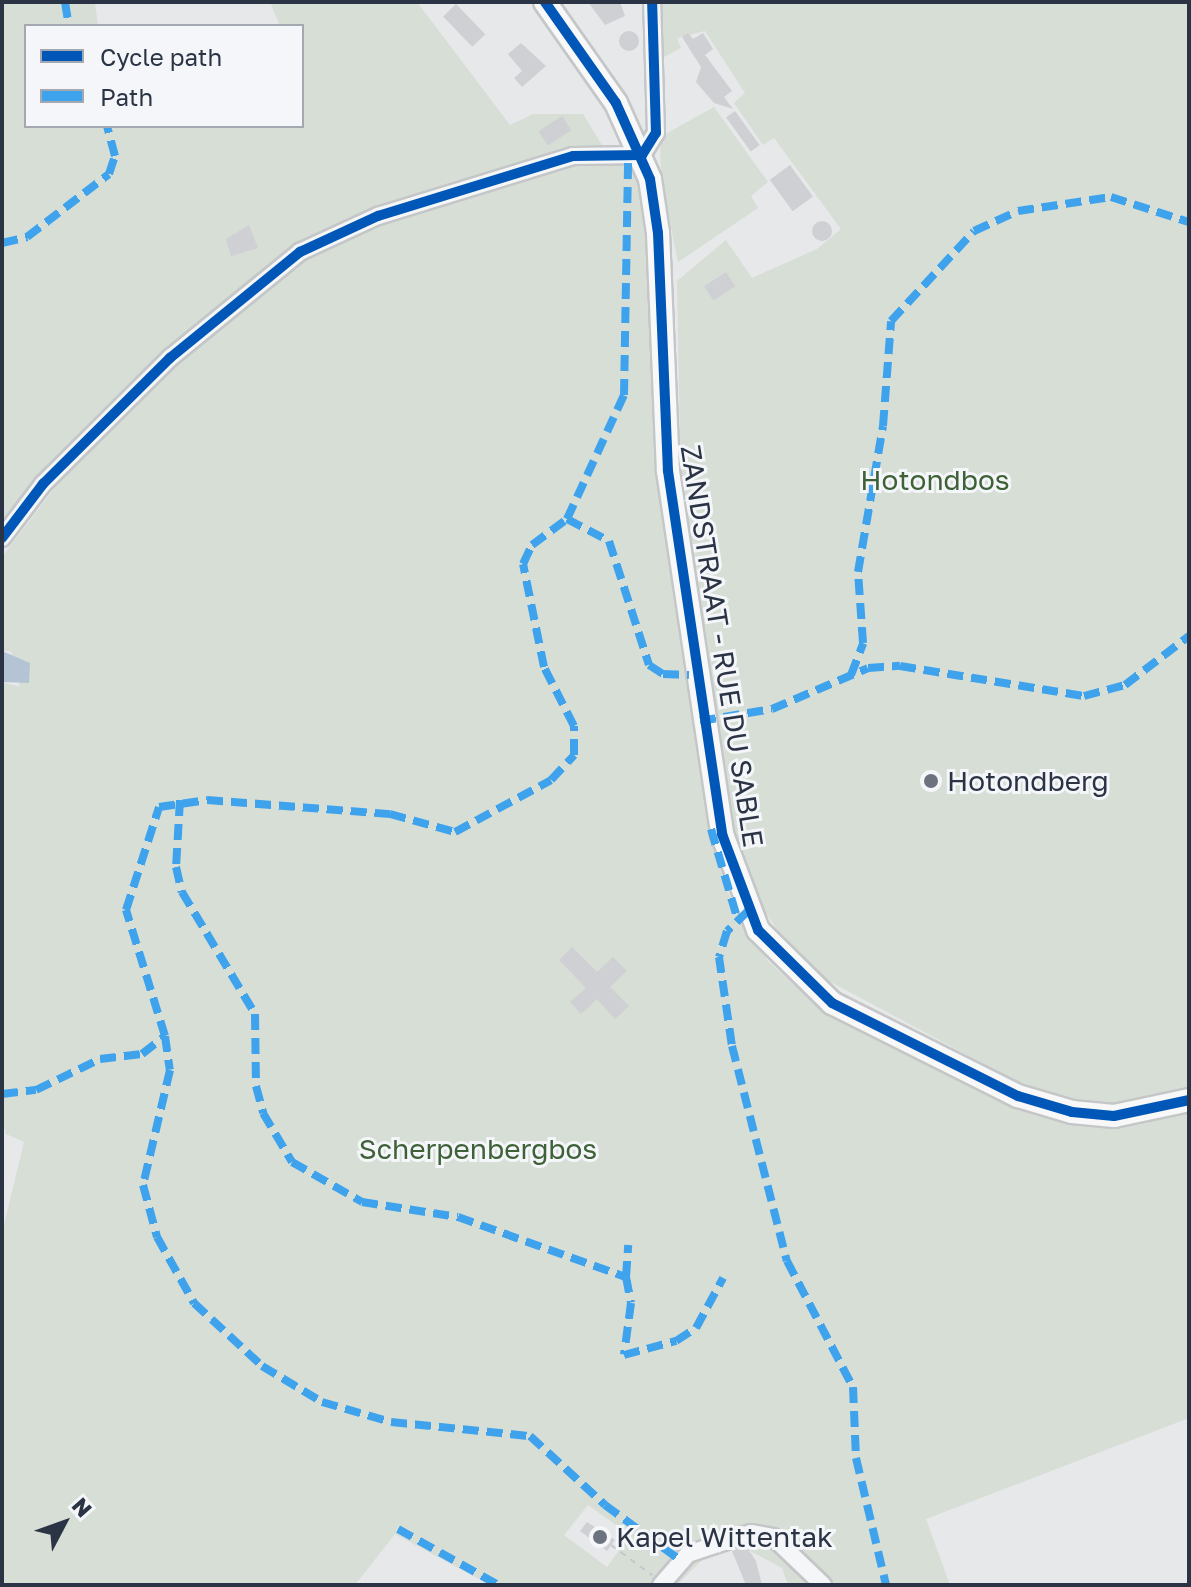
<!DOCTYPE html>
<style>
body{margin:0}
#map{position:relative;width:1191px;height:1587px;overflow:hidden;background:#e6e8ea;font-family:"Golos Text",sans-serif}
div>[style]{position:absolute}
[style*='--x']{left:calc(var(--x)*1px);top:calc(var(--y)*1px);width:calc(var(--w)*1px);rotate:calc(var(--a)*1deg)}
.green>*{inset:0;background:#d6ded6}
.water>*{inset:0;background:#b4c4d5}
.building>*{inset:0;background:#ced0d3;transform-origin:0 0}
.round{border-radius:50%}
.path>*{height:2px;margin-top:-1px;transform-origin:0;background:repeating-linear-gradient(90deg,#c5c6ca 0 6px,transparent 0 12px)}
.roads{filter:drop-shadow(2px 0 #c4c6c8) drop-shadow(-2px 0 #c4c6c8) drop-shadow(0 2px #c4c6c8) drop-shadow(0 -2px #c4c6c8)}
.minor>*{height:16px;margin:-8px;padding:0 8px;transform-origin:8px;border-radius:8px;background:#f5f6f7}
.major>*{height:22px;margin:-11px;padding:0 11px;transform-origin:11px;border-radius:11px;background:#f8f8f8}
.quiet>*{height:8px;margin-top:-4px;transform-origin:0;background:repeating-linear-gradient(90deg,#3ea3ec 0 16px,transparent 0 24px)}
.cycleway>*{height:10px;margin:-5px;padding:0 5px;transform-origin:5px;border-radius:5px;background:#0057b8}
.dots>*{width:22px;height:22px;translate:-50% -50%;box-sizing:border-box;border:4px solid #f4f6f9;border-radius:50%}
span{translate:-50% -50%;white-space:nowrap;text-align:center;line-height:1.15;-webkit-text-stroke:6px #f4f6f9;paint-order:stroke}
.park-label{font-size:28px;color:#3f6138}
.street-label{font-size:28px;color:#2b3445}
.poi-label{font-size:28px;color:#2b3445}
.left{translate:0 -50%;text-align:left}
.frame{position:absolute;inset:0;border:4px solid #2b3445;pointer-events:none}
.legend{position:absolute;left:24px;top:24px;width:280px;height:104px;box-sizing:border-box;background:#f4f6f9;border:2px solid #a4a8b1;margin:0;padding:10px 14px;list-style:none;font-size:24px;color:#2b3445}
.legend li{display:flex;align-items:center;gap:16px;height:40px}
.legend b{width:40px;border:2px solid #a4a8b1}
.north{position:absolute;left:24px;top:1483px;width:80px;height:80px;-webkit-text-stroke:6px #f4f6f9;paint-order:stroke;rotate:49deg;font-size:22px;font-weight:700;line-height:32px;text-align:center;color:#2b3445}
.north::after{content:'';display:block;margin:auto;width:28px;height:36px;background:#2b3445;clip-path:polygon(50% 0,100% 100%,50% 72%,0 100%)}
</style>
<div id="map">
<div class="green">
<div style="clip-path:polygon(evenodd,2px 2px,95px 2px,98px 26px,26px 26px,26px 126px,302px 126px,302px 26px,280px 26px,270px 2px,417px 2px,510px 125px,533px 114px,583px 114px,608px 155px,633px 156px,650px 221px,701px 760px,727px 891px,767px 960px,822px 1011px,993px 1097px,1084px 1127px,1138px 1125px,1189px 1110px,1189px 1418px,926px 1519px,950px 1585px,788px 1585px,782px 1568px,739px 1545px,701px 1561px,677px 1585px,490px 1585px,395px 1534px,355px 1585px,2px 1585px,2px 1233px,24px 1142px,6px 1134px,2px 1121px,2px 682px,20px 687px,11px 651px,2px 651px,2px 557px,57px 485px,160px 379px,65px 460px,59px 455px,2px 533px,2px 2px,588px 1505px,630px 1535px,607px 1567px,564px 1535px,588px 1505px)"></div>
<div style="clip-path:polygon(658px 2px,1189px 2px,1189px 1087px,1110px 1104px,1071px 1100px,1014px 1080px,825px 979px,785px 942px,755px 896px,736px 846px,681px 493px,677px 281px,726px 240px,752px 278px,817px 249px,841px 229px,774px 138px,763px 145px,734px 103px,745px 93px,705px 31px,677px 38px,681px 48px,664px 57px)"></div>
<div style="clip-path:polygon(714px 107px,768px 182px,751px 196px,758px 208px,678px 262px,661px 177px,660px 137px)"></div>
</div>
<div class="water">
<div style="clip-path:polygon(2px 651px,30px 663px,29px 683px,2px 682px)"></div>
</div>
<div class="building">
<div style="clip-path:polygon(588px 2px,620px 2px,625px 16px,605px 25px)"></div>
<div style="left:456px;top:4px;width:42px;height:18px;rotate:46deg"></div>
<div class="round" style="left:619px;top:31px;width:20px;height:20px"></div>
<div style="clip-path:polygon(688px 33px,693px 39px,703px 33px,713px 49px,705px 55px,732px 91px,724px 97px,733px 109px,714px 103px,696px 82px,701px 67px,682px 37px)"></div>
<div style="clip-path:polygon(521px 43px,546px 66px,522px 87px,514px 78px,522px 71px,508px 54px)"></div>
<div style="left:735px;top:111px;width:42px;height:11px;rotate:54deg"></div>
<div style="left:562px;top:116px;width:17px;height:28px;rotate:57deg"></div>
<div style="left:790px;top:165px;width:39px;height:25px;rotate:54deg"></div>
<div class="round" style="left:812px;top:221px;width:20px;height:20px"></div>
<div style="clip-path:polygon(249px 225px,258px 248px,231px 256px,226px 239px)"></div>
<div style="left:726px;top:272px;width:17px;height:26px;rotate:57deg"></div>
<div style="clip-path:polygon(572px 947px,597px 972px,613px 957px,627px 971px,610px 987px,629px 1006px,615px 1019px,597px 999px,581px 1014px,570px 1002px,586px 988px,559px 960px)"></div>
<div style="clip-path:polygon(587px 1522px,615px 1540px,607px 1551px,580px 1531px)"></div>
<div style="clip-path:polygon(746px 1546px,756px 1561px,762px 1585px,746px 1585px,732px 1551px)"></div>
</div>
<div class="path">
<div style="--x:611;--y:1545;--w:51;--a:36.2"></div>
</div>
<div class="roads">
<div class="minor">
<div style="--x:2;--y:538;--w:68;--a:-52.8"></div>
<div style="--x:43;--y:484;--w:179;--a:-44.8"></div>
<div style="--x:170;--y:358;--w:168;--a:-39.2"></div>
<div style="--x:300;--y:252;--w:86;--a:-24.8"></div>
<div style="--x:378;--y:216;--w:204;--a:-17.1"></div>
<div style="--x:573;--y:156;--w:69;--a:-0.8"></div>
<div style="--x:642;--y:155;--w:26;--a:-58"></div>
<div style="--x:656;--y:133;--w:131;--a:-91.7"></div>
<div style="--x:661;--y:1585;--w:41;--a:-48.9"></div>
<div style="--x:688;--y:1554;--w:66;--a:-18.4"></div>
<div style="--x:751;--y:1533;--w:22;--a:10"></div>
<div style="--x:773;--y:1537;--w:69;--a:43.8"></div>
</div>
<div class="major">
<div style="--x:545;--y:2;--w:123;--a:54.9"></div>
<div style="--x:616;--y:103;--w:83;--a:65.9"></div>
<div style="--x:650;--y:179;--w:55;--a:81.6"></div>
<div style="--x:658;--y:233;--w:238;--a:87.6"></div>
<div style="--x:668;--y:471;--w:367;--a:81.5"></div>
<div style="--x:722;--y:834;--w:103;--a:69.4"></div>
<div style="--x:758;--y:930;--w:104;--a:44.6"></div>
<div style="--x:832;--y:1003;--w:208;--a:26.6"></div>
<div style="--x:1018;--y:1096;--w:56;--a:16.5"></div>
<div style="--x:1072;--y:1112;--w:42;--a:5.4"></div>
<div style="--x:1114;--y:1116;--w:77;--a:-12"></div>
</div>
</div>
<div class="quiet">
<div style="--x:65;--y:2;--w:24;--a:81"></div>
<div style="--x:2;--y:243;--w:26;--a:-13"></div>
<div style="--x:27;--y:237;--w:103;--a:-37.5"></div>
<div style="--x:109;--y:174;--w:19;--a:-72"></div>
<div style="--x:115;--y:156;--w:31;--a:-105"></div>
<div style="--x:567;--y:519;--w:47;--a:27.6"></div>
<div style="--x:609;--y:541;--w:130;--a:72.1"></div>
<div style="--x:649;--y:665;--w:17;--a:33"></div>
<div style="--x:663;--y:674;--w:26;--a:2"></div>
<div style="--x:851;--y:675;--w:34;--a:-69"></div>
<div style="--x:863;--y:643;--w:71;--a:-94"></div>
<div style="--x:858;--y:572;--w:148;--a:-80.3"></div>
<div style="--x:883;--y:426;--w:105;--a:-85.6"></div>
<div style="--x:891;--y:321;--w:122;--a:-47.3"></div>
<div style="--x:974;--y:231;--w:48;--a:-24.4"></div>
<div style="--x:1018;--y:211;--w:94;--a:-8.6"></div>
<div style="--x:1111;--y:197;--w:82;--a:17.8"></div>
<div style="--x:700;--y:721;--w:73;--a:-9.5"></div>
<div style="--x:772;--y:709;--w:104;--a:-23.1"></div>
<div style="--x:868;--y:668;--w:32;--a:-4"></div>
<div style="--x:900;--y:666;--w:186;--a:9.3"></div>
<div style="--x:1084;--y:696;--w:42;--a:-15"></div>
<div style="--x:1125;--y:685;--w:81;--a:-37.4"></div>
<div style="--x:180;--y:800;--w:67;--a:93.4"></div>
<div style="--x:176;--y:867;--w:26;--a:77"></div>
<div style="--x:182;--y:892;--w:142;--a:59.1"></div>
<div style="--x:255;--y:1014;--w:72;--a:89.2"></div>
<div style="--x:256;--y:1086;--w:28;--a:75"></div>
<div style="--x:263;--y:1113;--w:57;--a:59.4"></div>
<div style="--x:292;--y:1162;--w:81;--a:29.7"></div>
<div style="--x:362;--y:1202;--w:97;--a:8.9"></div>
<div style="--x:458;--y:1217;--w:178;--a:19.7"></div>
<div style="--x:626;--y:1277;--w:32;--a:-86"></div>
<div style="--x:711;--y:829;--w:96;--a:73.6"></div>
<div style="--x:748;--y:911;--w:29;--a:136"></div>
<div style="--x:727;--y:931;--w:27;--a:107"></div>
<div style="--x:719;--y:957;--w:90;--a:81.7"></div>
<div style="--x:732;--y:1046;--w:222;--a:75.7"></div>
<div style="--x:787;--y:1261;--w:142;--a:62.4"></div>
<div style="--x:853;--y:1387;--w:71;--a:87.6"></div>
<div style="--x:856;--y:1458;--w:130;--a:76.7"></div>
<div style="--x:165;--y:1036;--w:34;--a:82"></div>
<div style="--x:170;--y:1070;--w:118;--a:103.2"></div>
<div style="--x:143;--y:1185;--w:54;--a:74.9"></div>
<div style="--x:157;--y:1237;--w:76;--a:60.7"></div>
<div style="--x:194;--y:1303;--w:93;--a:42.8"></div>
<div style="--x:262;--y:1366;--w:70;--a:31"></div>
<div style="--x:322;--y:1402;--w:72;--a:16.2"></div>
<div style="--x:391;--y:1422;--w:140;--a:5.8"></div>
<div style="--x:530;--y:1436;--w:102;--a:42.6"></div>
<div style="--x:605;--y:1505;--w:93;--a:36.3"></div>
<div style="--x:2;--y:1094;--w:34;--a:-7"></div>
<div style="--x:36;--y:1090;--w:71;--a:-25.8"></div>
<div style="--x:100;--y:1059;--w:42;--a:-6.8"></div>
<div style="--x:142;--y:1054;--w:29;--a:-38"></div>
<div style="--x:165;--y:1036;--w:132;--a:-107.2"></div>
<div style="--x:126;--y:910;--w:108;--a:-72.2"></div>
<div style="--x:159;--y:807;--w:49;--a:-8.3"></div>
<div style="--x:207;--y:800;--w:184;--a:4.4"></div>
<div style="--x:390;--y:814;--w:67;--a:15.5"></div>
<div style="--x:455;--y:832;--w:109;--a:-28.4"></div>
<div style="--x:551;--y:780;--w:34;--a:-47"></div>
<div style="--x:574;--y:755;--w:29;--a:-90"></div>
<div style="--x:574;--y:726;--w:66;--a:-117"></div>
<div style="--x:544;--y:667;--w:105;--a:-101.5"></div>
<div style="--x:523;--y:564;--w:21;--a:-65"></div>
<div style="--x:532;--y:545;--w:44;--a:-36.6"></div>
<div style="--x:567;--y:519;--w:136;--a:-65.3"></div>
<div style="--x:624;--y:395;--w:237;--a:-89"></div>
<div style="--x:626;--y:1277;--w:26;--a:79"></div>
<div style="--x:631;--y:1303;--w:52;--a:97.7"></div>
<div style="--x:624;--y:1355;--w:54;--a:-15.1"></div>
<div style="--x:676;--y:1341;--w:24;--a:-33"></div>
<div style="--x:696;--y:1328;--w:57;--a:-61.6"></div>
<div style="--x:398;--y:1529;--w:115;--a:29.2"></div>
</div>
<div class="cycleway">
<div style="--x:545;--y:2;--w:123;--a:54.9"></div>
<div style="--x:616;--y:103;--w:83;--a:65.9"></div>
<div style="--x:650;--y:179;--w:55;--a:81.6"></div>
<div style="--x:658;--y:233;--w:238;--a:87.6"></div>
<div style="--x:668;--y:471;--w:367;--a:81.5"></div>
<div style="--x:722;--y:834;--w:103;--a:69.4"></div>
<div style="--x:758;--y:930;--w:104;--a:44.6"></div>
<div style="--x:832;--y:1003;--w:208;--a:26.6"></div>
<div style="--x:1018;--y:1096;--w:56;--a:16.5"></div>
<div style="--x:1072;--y:1112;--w:42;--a:5.4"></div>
<div style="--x:1114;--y:1116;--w:77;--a:-12"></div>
<div style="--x:642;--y:155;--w:26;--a:-58"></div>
<div style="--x:656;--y:133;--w:131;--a:-91.7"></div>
<div style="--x:2;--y:538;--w:68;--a:-52.8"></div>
<div style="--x:43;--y:484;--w:179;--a:-44.8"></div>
<div style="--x:170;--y:358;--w:168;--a:-39.2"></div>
<div style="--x:300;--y:252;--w:86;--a:-24.8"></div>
<div style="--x:378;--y:216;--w:204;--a:-17.1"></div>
<div style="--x:573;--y:156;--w:69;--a:-0.8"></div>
</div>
<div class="dots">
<div style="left:931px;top:781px;background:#6c737f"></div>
<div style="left:600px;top:1537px;background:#6c737f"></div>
</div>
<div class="park-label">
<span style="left:935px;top:480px">Hotondbos</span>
<span style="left:478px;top:1149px">Scherpenbergbos</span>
</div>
<div class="street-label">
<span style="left:722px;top:646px;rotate:81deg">ZANDSTRAAT - RUE DU SABLE</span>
</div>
<div class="poi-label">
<span class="left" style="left:947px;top:781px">Hotondberg</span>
<span class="left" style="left:616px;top:1537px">Kapel Wittentak</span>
</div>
<div class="frame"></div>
<ul class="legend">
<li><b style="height:10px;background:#0057b8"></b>Cycle path</li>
<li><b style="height:10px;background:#3ea3ec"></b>Path</li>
</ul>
<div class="north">N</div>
</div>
